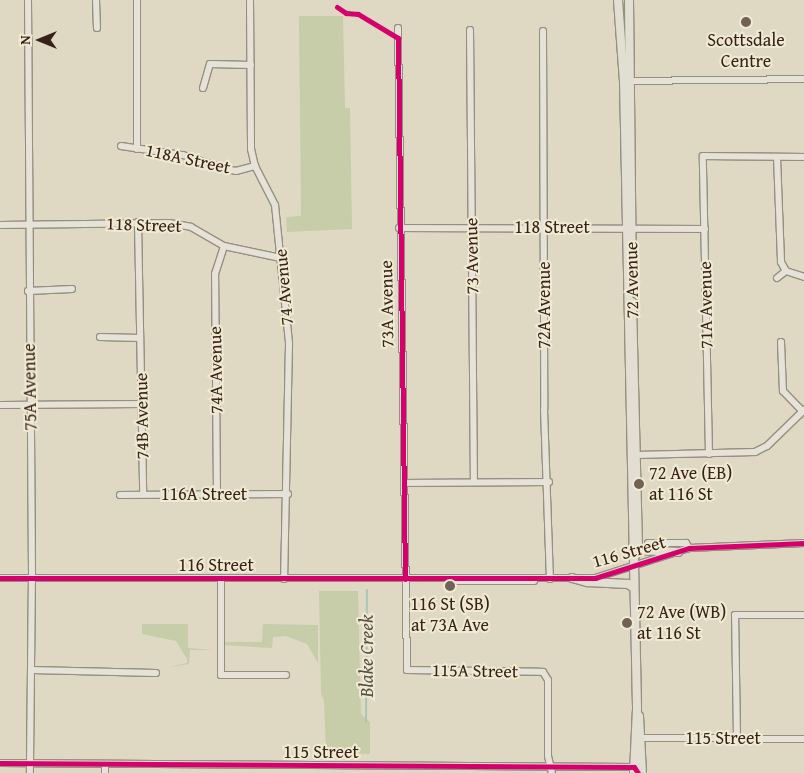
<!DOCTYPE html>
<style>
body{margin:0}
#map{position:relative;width:804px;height:773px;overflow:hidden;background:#dfd9c4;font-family:"Gentium Book Plus",serif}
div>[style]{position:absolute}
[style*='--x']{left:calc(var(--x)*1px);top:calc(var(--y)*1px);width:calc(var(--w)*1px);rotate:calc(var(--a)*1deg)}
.green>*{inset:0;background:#c6cda8}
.stream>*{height:2px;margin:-1px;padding:0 1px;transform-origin:1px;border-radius:1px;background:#adc5b7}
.roads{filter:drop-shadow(1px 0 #958f82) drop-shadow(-1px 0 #958f82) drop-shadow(0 1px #958f82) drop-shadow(0 -1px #958f82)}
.minor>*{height:6px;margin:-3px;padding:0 3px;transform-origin:3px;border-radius:3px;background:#e6e2d8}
.major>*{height:8px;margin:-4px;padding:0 4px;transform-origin:4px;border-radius:4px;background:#e2ded2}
.cycleway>*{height:5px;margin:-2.5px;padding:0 2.5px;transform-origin:2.5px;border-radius:2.5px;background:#d6006c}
.dots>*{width:14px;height:14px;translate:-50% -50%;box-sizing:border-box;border:2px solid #f1ead2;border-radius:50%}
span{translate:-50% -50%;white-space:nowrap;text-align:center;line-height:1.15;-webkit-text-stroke:4px #f1ead2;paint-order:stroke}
.poi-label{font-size:18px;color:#362219}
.left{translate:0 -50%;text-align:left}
.street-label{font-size:18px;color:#362219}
.water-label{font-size:19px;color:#535047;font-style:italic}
.north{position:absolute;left:15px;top:15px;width:50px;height:50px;-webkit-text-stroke:4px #f1ead2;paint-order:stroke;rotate:270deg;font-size:14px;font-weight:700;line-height:20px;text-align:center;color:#362219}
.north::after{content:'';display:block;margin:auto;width:18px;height:22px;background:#362219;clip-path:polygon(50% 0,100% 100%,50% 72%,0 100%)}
</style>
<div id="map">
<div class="green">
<div style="clip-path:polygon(299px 16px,343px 16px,345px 108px,350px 108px,352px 229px,287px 232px,286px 217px,301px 216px)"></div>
<div style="clip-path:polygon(319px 591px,358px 591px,361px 714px,370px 722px,370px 754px,326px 752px,324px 701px,321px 694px)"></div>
<div style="clip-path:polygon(142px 624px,188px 624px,188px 648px,213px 650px,190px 650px,189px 664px,165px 668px,187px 663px,187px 659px,176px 641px,142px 634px)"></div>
<div style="clip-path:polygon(263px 624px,318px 625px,318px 663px,307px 644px,286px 636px,273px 637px,272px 648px,223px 645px,223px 642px,262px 642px)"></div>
</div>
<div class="stream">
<div style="--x:366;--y:722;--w:132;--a:-89.6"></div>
</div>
<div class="roads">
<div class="minor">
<div style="--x:28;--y:0;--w:572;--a:89.6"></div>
<div style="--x:32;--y:572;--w:201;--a:90.6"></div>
<div style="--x:96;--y:0;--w:28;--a:88"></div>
<div style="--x:137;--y:0;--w:149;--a:90"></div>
<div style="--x:250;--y:0;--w:149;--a:89.6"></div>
<div style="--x:251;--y:149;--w:17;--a:77"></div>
<div style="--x:255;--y:166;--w:44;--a:62.9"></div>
<div style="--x:275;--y:205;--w:140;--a:84.2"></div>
<div style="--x:289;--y:344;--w:235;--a:91.2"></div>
<div style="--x:398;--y:28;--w:642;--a:89.2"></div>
<div style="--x:407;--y:670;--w:136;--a:0.8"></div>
<div style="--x:543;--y:672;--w:9;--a:58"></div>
<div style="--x:548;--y:680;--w:76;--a:90"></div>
<div style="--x:548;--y:756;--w:17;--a:77"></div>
<div style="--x:470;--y:30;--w:452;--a:89.5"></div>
<div style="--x:543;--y:31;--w:378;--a:89.8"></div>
<div style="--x:544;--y:409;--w:170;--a:88"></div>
<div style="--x:625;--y:81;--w:179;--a:-0.6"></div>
<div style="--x:203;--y:88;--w:25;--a:-74"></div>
<div style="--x:210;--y:64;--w:41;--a:1.4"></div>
<div style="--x:121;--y:146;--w:63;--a:8.3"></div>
<div style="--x:183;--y:155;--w:44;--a:18.4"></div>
<div style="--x:225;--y:169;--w:11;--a:10"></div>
<div style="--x:236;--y:171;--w:20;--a:-15"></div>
<div style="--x:777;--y:157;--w:105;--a:87.8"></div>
<div style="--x:781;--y:262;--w:10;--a:61"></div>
<div style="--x:786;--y:271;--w:19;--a:18"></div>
<div style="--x:138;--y:222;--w:272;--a:88.9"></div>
<div style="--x:0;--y:225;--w:169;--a:-0.7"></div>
<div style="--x:169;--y:223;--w:22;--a:10"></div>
<div style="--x:191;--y:227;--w:38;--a:30"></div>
<div style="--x:224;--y:246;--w:58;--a:11.9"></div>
<div style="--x:399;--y:228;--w:306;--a:0.2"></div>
<div style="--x:777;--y:278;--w:11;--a:-38"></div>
<div style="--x:28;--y:291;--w:44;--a:-2.6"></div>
<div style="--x:100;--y:337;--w:40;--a:1.4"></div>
<div style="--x:781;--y:342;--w:49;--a:87.7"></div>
<div style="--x:783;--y:391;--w:28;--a:46"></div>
<div style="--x:0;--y:405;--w:141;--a:-0.4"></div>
<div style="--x:709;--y:454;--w:298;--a:-91.2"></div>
<div style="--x:703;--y:156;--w:101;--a:0.6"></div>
<div style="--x:636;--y:455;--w:119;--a:-1.4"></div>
<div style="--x:755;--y:452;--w:13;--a:-27"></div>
<div style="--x:767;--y:446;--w:52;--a:-44.2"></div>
<div style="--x:404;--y:483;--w:145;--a:-0.4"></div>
<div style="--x:217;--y:494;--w:220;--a:-90.5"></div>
<div style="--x:215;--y:274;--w:29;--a:-72"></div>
<div style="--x:120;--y:495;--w:168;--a:-0.3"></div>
<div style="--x:648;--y:543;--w:38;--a:0"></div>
<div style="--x:686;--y:543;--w:6;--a:59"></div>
<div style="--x:0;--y:578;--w:595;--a:0"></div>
<div style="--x:595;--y:578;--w:99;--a:-17.7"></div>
<div style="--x:689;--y:548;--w:115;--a:-2.5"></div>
<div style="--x:221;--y:579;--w:96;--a:90"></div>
<div style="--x:221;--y:675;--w:65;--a:0"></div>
<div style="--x:452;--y:581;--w:82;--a:0"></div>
<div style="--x:32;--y:670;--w:124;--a:1.4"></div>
<div style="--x:737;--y:737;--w:122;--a:-90.9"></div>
<div style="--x:735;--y:615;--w:69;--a:0"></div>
<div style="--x:642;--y:738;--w:162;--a:0.4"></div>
<div style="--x:0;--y:763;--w:634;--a:0.36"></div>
<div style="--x:634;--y:767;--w:4;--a:63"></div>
<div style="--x:105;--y:764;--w:9;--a:90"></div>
</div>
<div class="major">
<div style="--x:618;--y:0;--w:81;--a:85.8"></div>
<div style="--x:624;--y:81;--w:628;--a:88.81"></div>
<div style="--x:637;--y:709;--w:64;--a:92.7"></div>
<div style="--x:629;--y:0;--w:283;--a:89.4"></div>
<div style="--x:632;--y:302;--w:248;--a:88.6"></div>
<div style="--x:638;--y:550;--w:9;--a:117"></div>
<div style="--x:638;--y:550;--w:40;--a:2.9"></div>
<div style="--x:572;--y:578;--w:16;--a:15"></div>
<div style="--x:587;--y:582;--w:41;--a:2.8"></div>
<div style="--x:628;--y:584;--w:7;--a:34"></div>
<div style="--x:639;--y:716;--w:57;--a:87"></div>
</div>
</div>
<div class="cycleway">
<div style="--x:337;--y:7;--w:11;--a:34"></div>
<div style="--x:346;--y:13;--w:12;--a:5"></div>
<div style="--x:358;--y:14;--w:47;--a:31"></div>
<div style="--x:398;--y:38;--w:541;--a:89.26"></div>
<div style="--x:0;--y:578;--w:595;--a:0"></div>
<div style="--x:595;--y:578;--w:99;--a:-17.7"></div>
<div style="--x:689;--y:548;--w:115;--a:-2.5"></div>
<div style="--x:0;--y:763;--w:634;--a:0.36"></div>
<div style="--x:634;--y:767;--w:7;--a:56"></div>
</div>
<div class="dots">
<div style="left:746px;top:22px;background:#716255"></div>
<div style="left:639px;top:484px;background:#716255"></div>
<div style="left:450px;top:586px;background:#716255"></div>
<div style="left:627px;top:623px;background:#716255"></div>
</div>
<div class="poi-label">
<span style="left:746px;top:51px">Scottsdale<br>Centre</span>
<span class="left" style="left:649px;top:484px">72 Ave (EB)<br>at 116 St</span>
<span style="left:450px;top:615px">116 St (SB)<br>at 73A Ave</span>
<span class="left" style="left:637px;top:623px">72 Ave (WB)<br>at 116 St</span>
</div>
<div class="street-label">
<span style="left:188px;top:159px;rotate:12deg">118A Street</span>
<span style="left:144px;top:225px;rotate:2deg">118 Street</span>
<span style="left:552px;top:227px">118 Street</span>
<span style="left:472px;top:256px;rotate:-91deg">73 Avenue</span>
<span style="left:632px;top:280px;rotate:-91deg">72 Avenue</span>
<span style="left:284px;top:287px;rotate:-95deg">74 Avenue</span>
<span style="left:387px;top:304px;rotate:-91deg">73A Avenue</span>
<span style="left:544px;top:305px;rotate:-90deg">72A Avenue</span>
<span style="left:706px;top:305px;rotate:-91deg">71A Avenue</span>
<span style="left:216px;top:370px;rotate:-91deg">74A Avenue</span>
<span style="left:30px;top:387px;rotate:-91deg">75A Avenue</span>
<span style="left:142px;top:416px;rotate:-91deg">74B Avenue</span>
<span style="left:204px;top:494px">116A Street</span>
<span style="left:629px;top:552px;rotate:-16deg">116 Street</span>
<span style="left:216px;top:565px">116 Street</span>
<span style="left:475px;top:671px;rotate:1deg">115A Street</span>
<span style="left:723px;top:738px">115 Street</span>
<span style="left:321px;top:752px">115 Street</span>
</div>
<div class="water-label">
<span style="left:367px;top:656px;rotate:-90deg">Blake Creek</span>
</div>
<div class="north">N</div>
</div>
